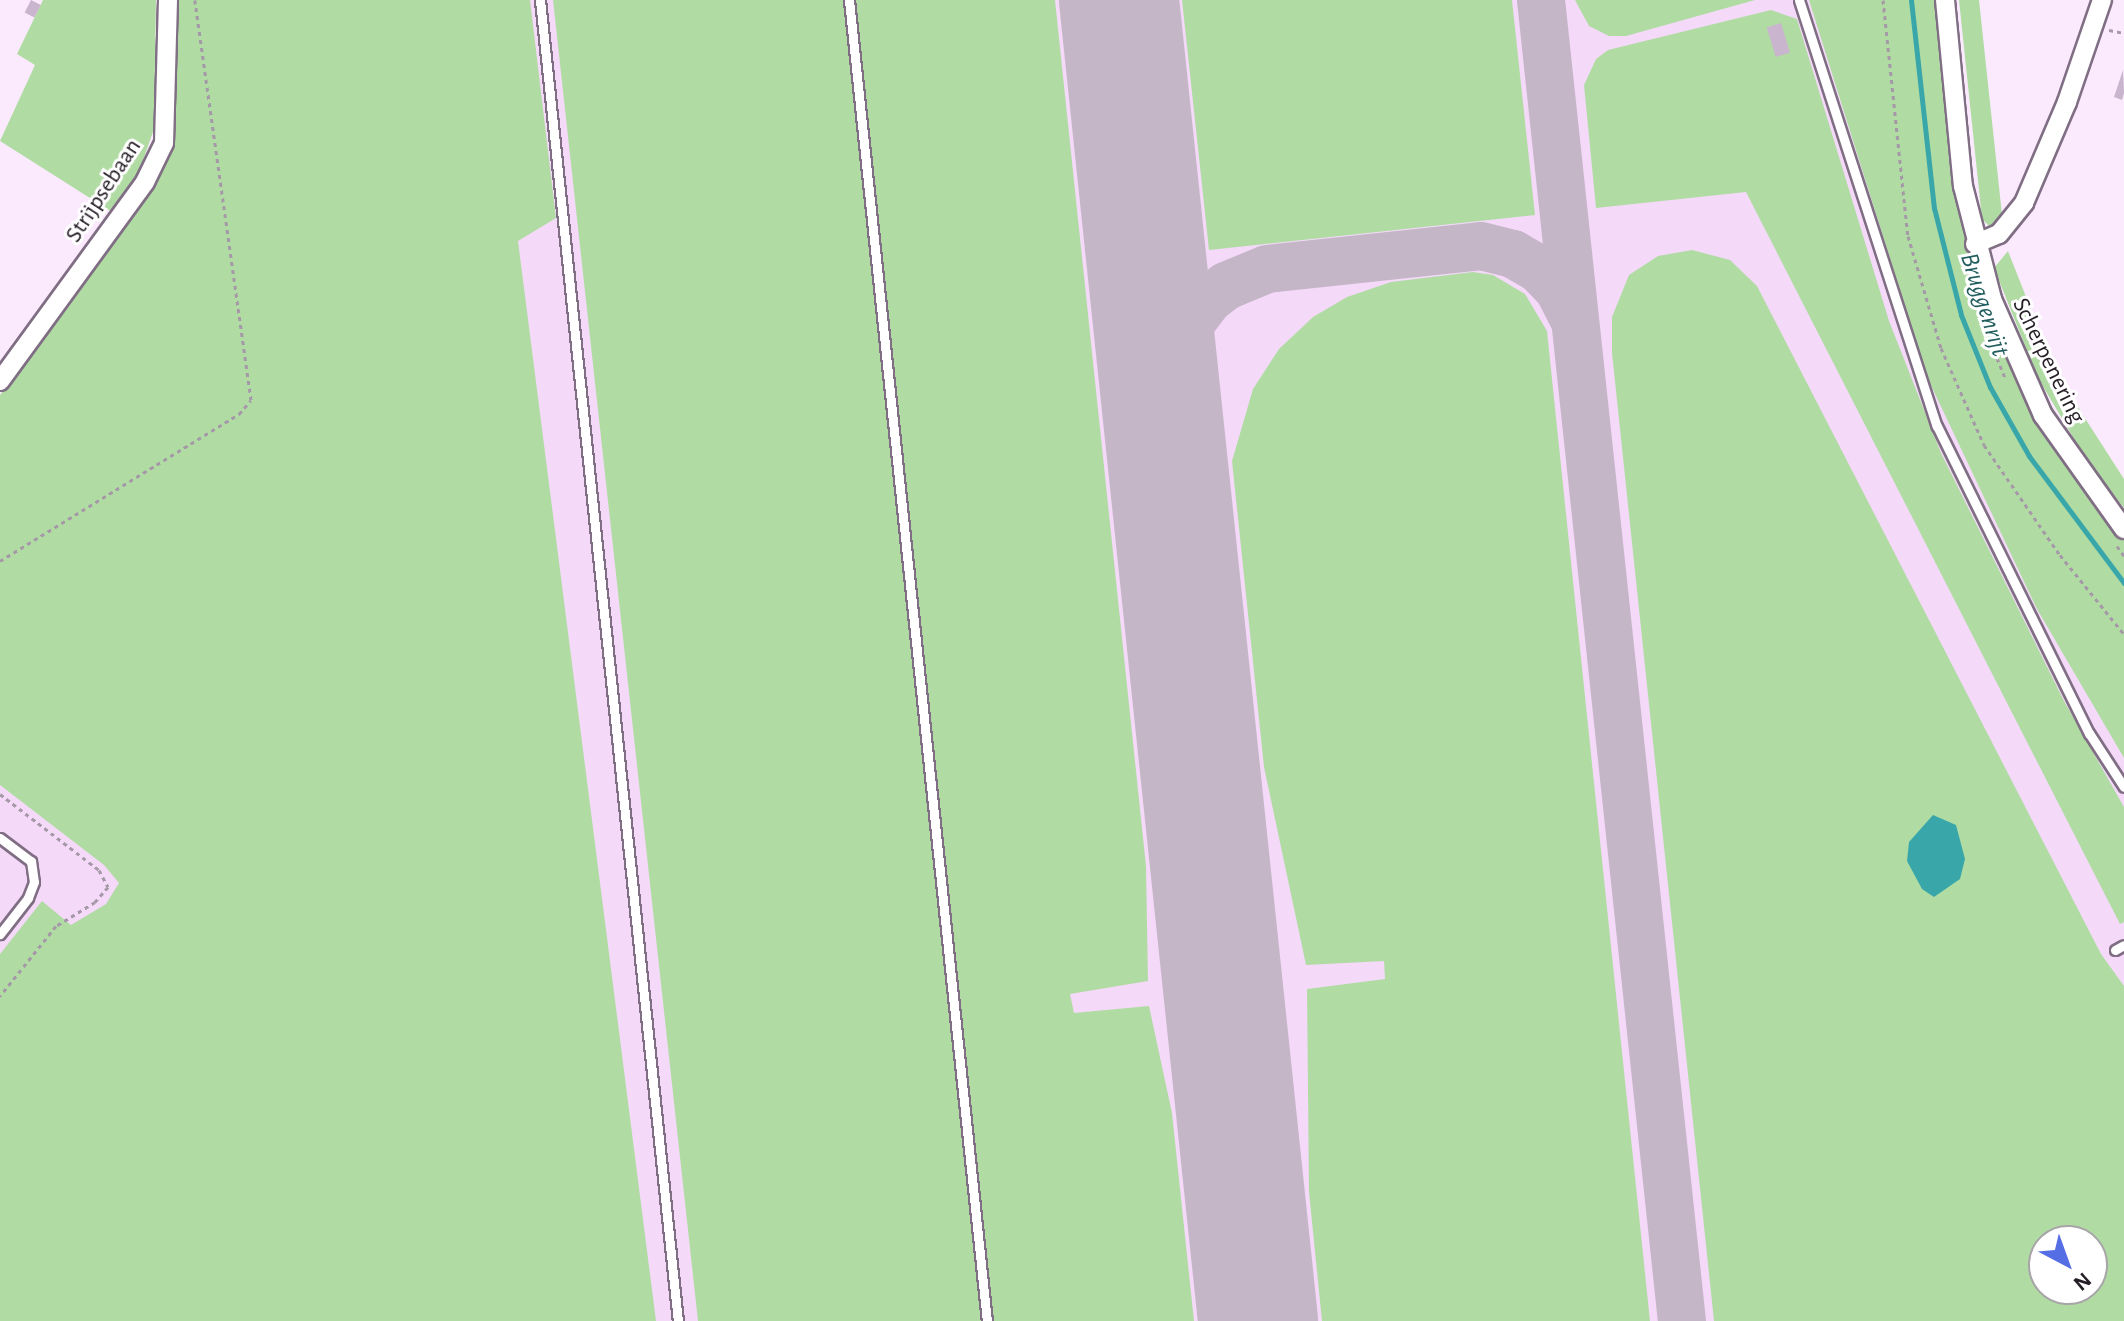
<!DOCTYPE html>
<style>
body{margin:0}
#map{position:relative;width:2124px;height:1321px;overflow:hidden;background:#fbeafe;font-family:"Alegreya Sans",sans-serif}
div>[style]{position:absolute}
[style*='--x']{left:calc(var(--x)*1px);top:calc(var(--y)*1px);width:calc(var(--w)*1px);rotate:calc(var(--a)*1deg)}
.built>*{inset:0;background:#f4d9f9}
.green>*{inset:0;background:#b0dca4}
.water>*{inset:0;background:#39a7a9}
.stream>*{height:5px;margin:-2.5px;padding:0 2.5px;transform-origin:2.5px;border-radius:2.5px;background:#39a7a9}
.taxiway>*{height:48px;margin:-24px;padding:0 24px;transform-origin:24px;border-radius:24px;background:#c4b6c6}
.runway>*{height:120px;margin:-60px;padding:0 60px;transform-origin:60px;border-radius:60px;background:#c4b6c6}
.building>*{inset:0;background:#c9b5cd;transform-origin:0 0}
.path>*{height:3px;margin-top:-1.5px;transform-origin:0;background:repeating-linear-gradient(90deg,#a598a7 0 4px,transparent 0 8px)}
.roads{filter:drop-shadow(2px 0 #806e84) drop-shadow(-2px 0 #806e84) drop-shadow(0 2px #806e84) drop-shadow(0 -2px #806e84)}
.lane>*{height:9px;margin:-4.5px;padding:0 4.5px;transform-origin:4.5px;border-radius:4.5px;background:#fff}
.street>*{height:18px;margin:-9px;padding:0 9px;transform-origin:9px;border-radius:9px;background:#fff}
span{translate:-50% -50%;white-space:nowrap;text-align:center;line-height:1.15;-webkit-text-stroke:6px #fff;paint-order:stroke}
.street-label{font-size:24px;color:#261e27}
.water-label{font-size:26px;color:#235e5f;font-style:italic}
.north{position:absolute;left:2028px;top:1225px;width:80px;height:80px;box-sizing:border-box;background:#fff;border:2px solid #a8a5a9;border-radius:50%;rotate:139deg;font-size:22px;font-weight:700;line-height:32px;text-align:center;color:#261e27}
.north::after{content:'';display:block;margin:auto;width:28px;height:36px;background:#566ee4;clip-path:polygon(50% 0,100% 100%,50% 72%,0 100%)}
</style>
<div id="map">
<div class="built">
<div style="clip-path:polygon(evenodd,188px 0,1895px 0,1916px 215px,2124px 612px,2124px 1321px,0 1321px,0 548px,247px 398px,188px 0,2044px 1241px,2092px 1241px,2092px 1289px,2044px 1289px,2044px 1241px)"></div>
</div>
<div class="green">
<div style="clip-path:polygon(43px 0,156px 0,154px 129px,140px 169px,112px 212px,0 141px,35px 65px,17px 54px)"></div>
<div style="clip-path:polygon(174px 0,530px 0,556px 218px,518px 241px,656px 1321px,0 1321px,0 954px,42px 901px,71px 925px,106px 904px,119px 883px,104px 865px,0 785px,0 395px,153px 185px)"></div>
<div style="clip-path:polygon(553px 0,1055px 0,1146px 866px,1148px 981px,1070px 994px,1074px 1013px,1149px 1006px,1172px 1113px,1194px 1321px,698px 1321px)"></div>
<div style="clip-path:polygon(1182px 0,1512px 0,1535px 215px,1209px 250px)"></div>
<div style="clip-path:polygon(1575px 0,1755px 0,1626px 36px,1609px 36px,1589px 26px)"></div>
<div style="clip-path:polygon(1809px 0,1940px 0,1988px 307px,2124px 537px,2124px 758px,2037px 609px,1927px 377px)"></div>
<div style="clip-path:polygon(1959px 0,1979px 0,2003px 224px,1992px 229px,1982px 219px)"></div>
<div style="clip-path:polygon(1771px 10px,1797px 19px,1889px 321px,1941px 453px,2064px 701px,2124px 807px,2124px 922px,2120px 924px,1746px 192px,1596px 208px,1584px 85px,1596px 59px,1608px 50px)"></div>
<div style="clip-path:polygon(evenodd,1692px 250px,1730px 260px,1757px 286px,2101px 954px,2124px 986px,2124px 1321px,1714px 1321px,1612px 353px,1612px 317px,1629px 275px,1658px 256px,1692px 250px,2044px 1241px,2092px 1241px,2092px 1289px,2044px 1289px,2044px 1241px)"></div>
<div style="clip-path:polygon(2008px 251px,2056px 373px,2124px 479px,2124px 508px,2083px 454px,2038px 378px,1994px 268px)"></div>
<div style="clip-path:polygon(1473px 272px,1493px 275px,1525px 294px,1547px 331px,1650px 1321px,1322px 1321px,1309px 1192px,1307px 989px,1385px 979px,1384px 961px,1306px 965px,1264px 767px,1232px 461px,1253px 389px,1279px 349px,1313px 317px,1347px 297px,1391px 282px)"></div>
</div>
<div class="water">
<div style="clip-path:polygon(1933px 815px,1956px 825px,1965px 859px,1960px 879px,1934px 897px,1922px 889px,1907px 861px,1909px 842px)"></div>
</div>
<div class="stream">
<div style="--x:1911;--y:0;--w:209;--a:83.7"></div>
<div style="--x:1934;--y:208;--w:110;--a:75.8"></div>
<div style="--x:1961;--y:315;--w:78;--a:68.1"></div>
<div style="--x:1990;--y:387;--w:79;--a:60.5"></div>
<div style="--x:2029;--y:456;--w:159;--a:53.2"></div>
</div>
<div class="taxiway">
<div style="--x:1541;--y:0;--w:1329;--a:83.91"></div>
<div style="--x:1165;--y:435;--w:39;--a:-91"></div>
<div style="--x:1164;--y:396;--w:57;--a:-76.7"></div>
<div style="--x:1177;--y:341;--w:53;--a:-52.7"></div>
<div style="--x:1209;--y:299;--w:21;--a:-37"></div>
<div style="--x:1226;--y:286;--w:44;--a:-22.5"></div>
<div style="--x:1267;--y:269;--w:215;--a:-6.1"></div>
<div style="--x:1481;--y:246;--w:33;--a:14"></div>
<div style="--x:1513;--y:254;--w:30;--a:30"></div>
<div style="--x:1539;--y:269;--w:29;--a:46"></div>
<div style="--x:1559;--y:290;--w:34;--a:63"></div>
</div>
<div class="runway">
<div style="--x:1119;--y:0;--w:1328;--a:83.99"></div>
</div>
<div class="building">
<div style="left:31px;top:0;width:11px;height:14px;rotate:27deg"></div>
<div style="left:1781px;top:23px;width:31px;height:15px;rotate:73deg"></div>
<div style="clip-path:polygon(2123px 70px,2124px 93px,2122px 100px,2114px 97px)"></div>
</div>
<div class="path">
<div style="--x:1883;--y:0;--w:237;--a:84"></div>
<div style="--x:1908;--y:236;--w:117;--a:73.6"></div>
<div style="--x:1941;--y:348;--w:106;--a:66.1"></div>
<div style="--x:1984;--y:445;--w:134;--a:55.4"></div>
<div style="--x:2060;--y:555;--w:102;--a:51"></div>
<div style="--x:2109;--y:30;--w:15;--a:11"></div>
<div style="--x:1997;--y:358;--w:24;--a:68"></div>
<div style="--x:2117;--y:546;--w:12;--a:55"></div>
<div style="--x:0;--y:561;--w:281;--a:-31.6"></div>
<div style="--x:239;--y:414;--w:18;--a:-49"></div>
<div style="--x:251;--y:400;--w:404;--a:-98"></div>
<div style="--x:0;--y:794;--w:125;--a:37.5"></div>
<div style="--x:99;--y:870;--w:19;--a:62"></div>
<div style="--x:108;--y:887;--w:20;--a:131"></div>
<div style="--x:95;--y:902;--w:46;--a:148.4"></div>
<div style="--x:56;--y:926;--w:90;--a:128.7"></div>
</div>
<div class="roads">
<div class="lane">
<div style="--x:540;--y:0;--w:1328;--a:84.04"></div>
<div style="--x:849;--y:0;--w:1328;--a:84.04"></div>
<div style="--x:1799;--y:0;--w:448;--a:72.1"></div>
<div style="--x:1937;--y:426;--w:343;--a:63.7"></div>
<div style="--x:2089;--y:733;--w:64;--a:57.1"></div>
<div style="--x:0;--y:838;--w:39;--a:37"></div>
<div style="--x:31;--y:861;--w:21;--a:82"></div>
<div style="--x:34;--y:882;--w:17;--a:111"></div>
<div style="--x:28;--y:898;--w:46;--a:127.9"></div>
<div style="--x:2115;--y:950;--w:10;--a:-29"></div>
</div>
<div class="street">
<div style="--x:1945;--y:0;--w:187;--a:84.5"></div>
<div style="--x:1963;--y:186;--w:117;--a:75.6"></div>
<div style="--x:1992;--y:299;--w:127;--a:66.3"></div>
<div style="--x:2043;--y:415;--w:140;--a:54.6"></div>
<div style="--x:1975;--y:244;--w:26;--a:-23"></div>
<div style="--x:1999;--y:234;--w:40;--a:-51"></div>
<div style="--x:2024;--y:203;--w:110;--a:-66.9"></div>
<div style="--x:2067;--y:102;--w:108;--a:-71.1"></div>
<div style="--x:0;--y:381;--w:246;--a:-53.9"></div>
<div style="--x:145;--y:182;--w:43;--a:-64"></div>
<div style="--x:164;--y:143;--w:143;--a:-88.4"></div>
</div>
</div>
<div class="street-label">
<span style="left:104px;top:191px;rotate:-57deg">Strijpsebaan</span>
<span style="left:2048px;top:361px;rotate:64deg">Scherpenering</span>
</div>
<div class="water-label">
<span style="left:1984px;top:305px;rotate:72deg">Bruggenrijt</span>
</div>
<div class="north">N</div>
</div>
